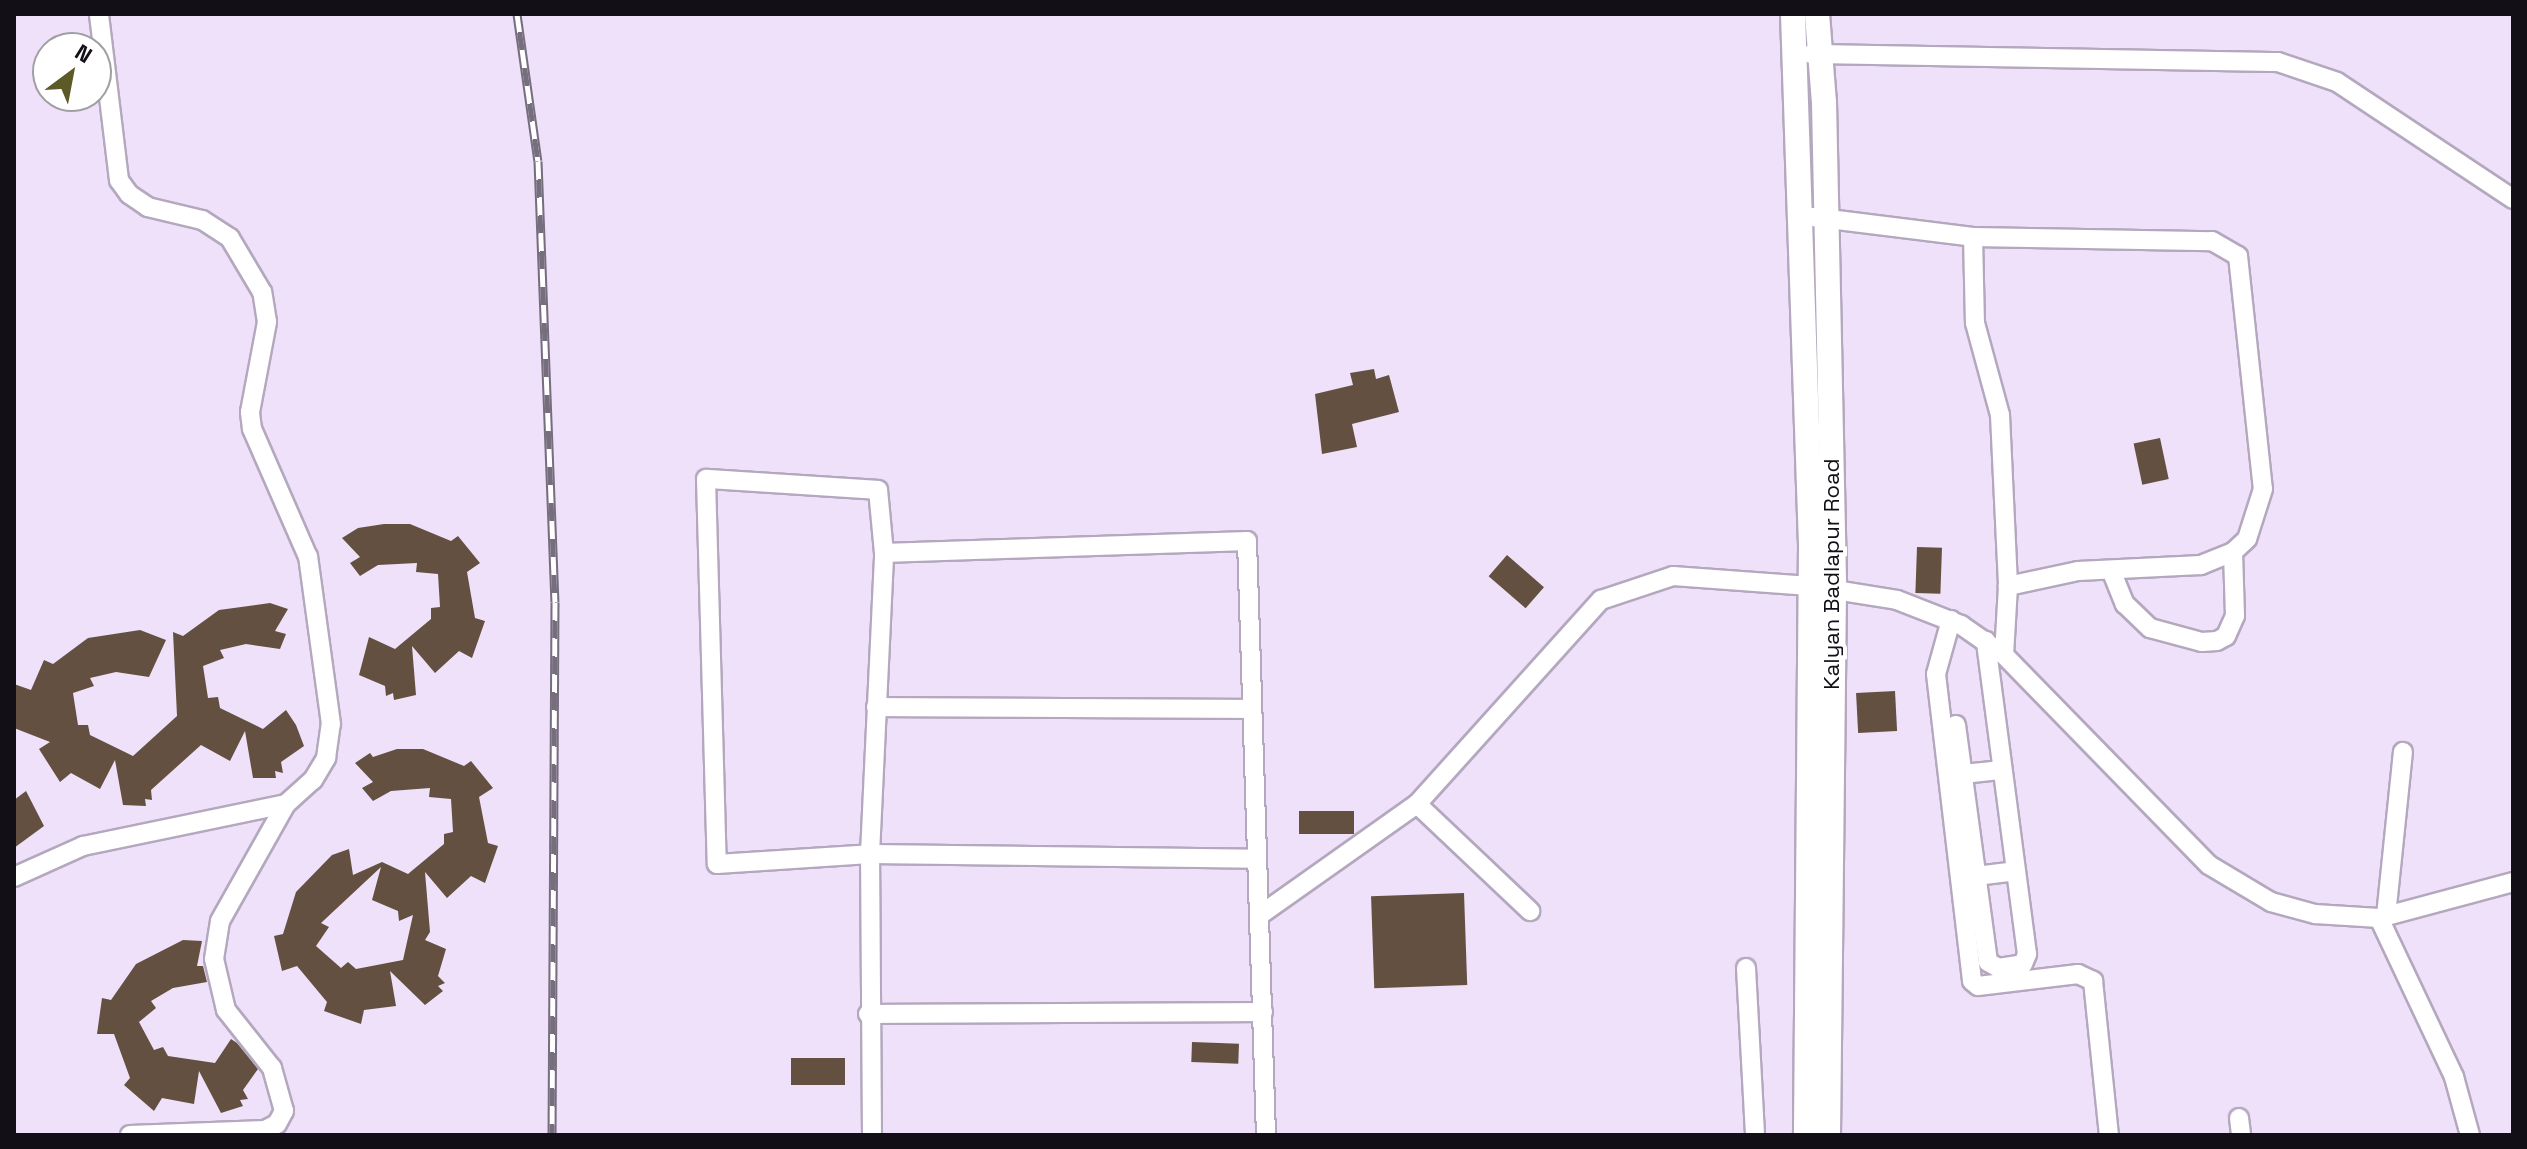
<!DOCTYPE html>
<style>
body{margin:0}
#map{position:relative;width:2527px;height:1149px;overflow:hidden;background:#eee1f9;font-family:"Space Grotesk",sans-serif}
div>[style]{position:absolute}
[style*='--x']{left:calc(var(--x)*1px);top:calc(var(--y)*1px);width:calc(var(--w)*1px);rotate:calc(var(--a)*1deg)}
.building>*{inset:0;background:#635040;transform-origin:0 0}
.roads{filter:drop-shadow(2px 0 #b4a8be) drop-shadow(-2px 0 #b4a8be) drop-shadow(0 2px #b4a8be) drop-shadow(0 -2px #b4a8be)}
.minor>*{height:18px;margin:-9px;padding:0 9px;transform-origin:9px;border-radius:9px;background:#fff}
.major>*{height:24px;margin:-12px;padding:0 12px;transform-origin:12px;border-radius:12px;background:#fff}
.rail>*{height:9px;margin-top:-4.5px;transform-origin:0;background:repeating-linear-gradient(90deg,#fff 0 18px,#766d7d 0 36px);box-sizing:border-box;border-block:2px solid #766d7d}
span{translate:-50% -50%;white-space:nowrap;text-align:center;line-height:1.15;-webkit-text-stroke:8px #fff;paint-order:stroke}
.street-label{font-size:22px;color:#130f17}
.frame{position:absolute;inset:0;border:16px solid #130f17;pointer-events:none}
.north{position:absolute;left:32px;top:32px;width:80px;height:80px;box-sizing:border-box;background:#fff;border:2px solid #a19fa2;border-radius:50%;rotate:32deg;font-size:22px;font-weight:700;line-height:32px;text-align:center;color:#130f17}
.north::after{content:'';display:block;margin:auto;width:28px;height:36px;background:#5c5a26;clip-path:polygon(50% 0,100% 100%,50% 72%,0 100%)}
</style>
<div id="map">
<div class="building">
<div style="clip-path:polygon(1374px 369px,1376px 379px,1389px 375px,1399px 412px,1352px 424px,1357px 447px,1322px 454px,1315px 394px,1353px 385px,1350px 373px)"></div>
<div style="left:2160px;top:438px;width:42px;height:27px;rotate:78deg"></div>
<div style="clip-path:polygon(384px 524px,410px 524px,451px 541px,458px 536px,480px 563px,467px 572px,475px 618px,485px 621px,472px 658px,459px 651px,435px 673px,412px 646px,416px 695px,394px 700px,393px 693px,386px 696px,385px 686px,359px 675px,369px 637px,395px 649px,431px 619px,431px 608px,440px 607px,438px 574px,416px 572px,417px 563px,378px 565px,360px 576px,350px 563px,360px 557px,342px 538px,358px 528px)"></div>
<div style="left:1917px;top:547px;width:25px;height:46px;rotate:2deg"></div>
<div style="left:1507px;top:555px;width:49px;height:28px;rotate:41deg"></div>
<div style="clip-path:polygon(270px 603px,288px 609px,275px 631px,286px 634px,280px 649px,246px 644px,220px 650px,224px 658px,203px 666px,208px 698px,218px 697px,220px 708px,263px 729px,286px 710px,296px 725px,304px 746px,281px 762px,283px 773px,275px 771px,276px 778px,253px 778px,245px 731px,230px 761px,201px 745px,151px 790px,152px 800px,145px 799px,146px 806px,123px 805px,115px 760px,100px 789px,71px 773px,60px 782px,39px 749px,50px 742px,14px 728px,14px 684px,31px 690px,44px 660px,53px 664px,88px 638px,140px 630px,166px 640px,149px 677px,116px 672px,90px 678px,94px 686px,73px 693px,78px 725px,88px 725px,90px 735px,133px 756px,177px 716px,173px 632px,183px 636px,219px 610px)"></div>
<div style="left:1895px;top:691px;width:40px;height:39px;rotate:87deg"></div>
<div style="clip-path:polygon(evenodd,397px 749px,423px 749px,464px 766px,471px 761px,493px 788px,479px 797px,488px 843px,498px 846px,485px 883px,471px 876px,447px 898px,425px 872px,430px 932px,425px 940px,446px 949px,438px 976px,445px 983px,438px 986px,443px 991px,425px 1005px,390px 971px,396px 1006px,364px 1010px,361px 1024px,324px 1011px,327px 1002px,297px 966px,282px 971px,274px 936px,283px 934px,296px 892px,332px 855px,349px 849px,353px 875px,382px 862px,408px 874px,444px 844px,444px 834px,453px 832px,451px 799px,429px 797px,430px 788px,391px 791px,373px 801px,362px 788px,373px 782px,355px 763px,370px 753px,373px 757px,397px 749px,381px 867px,372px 900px,398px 911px,399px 921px,413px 915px,403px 960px,356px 969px,348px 962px,341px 968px,316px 946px,329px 927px,321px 923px,381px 867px)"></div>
<div style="clip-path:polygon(26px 791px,44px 826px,14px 848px,14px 800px)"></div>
<div style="left:1354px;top:811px;width:23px;height:55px;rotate:90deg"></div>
<div style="left:1464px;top:893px;width:92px;height:93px;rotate:88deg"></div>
<div style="clip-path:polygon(183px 940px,202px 941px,197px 966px,203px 966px,207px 982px,173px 988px,151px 1001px,156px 1008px,139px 1022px,154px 1050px,163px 1047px,168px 1056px,215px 1063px,231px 1039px,237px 1043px,258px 1069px,243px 1090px,248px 1099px,240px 1100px,243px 1106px,221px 1113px,199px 1071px,194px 1104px,162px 1098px,154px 1111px,124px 1085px,130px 1078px,114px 1034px,97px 1034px,102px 998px,111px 1000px,136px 964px)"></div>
<div style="left:1192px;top:1042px;width:47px;height:20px;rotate:2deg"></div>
<div style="left:791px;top:1058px;width:54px;height:27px"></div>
</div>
<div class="roads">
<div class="minor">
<div style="--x:1811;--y:54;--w:467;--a:1"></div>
<div style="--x:2278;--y:62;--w:62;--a:18.7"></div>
<div style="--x:2337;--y:82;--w:211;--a:33.6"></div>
<div style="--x:1813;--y:217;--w:161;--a:7.1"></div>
<div style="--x:1973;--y:237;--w:239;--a:1"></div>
<div style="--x:2212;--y:241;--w:30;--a:30"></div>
<div style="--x:2238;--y:256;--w:234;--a:83.9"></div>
<div style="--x:2263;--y:489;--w:52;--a:107.7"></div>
<div style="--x:2247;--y:539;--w:19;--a:137"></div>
<div style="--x:2233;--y:552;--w:35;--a:158"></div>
<div style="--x:2201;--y:565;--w:123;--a:177.2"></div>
<div style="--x:2078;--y:571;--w:72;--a:167.9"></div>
<div style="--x:1973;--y:237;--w:86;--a:88.7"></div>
<div style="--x:1975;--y:323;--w:95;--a:74.8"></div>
<div style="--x:2000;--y:415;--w:171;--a:87.3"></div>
<div style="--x:2008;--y:586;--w:69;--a:93.3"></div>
<div style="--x:884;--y:553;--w:363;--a:-1.9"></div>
<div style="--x:1247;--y:541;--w:594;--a:88.17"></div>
<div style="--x:2111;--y:570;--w:37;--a:68"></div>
<div style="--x:2125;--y:604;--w:35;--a:44"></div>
<div style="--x:2150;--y:628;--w:54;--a:15.1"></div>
<div style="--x:2202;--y:642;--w:15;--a:-4"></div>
<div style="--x:2217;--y:641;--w:10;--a:-29"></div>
<div style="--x:2226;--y:636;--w:22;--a:-66"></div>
<div style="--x:2235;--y:616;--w:64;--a:-91.8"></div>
<div style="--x:1951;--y:620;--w:56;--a:105.5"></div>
<div style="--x:1936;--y:674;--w:309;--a:83.3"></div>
<div style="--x:1972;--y:981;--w:8;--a:40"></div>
<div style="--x:1978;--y:986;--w:101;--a:-6.8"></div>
<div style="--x:2078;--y:974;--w:17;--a:25"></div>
<div style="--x:2093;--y:981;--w:155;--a:84.1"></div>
<div style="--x:876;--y:707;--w:376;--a:0.3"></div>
<div style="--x:1956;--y:725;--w:239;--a:82.3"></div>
<div style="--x:1988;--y:962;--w:13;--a:29"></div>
<div style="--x:1999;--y:968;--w:24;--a:-9"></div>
<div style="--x:2023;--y:964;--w:11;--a:-68"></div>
<div style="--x:2027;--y:954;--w:316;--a:-97.5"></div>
<div style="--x:1963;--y:774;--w:37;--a:-6"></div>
<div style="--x:1417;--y:804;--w:156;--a:43.4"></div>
<div style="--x:1976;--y:876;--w:39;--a:-7"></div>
<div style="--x:14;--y:877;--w:76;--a:-24.2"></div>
<div style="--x:83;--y:846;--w:207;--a:-11.7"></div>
<div style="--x:286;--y:804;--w:36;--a:-42"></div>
<div style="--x:313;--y:780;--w:26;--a:-59"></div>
<div style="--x:326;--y:758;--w:34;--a:-82"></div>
<div style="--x:331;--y:724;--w:169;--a:-97.8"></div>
<div style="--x:308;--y:557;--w:140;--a:-113.6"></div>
<div style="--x:252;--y:429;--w:17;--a:-97"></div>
<div style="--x:250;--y:412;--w:92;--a:-79.3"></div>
<div style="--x:267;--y:322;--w:30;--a:-99"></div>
<div style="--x:262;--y:292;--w:63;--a:-120.7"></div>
<div style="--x:230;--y:238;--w:33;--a:-147"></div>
<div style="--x:202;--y:220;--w:56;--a:-166.5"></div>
<div style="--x:148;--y:207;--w:23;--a:-146"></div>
<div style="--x:129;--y:194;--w:17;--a:-126"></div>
<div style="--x:119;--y:180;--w:167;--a:-96.9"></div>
<div style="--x:1260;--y:915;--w:192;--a:-35.3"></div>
<div style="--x:1417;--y:804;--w:275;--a:-48"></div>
<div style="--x:1601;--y:600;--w:76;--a:-18.4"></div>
<div style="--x:1673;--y:576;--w:137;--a:4.2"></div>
<div style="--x:1810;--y:586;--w:88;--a:9.1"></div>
<div style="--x:1897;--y:600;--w:69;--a:21.3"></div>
<div style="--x:1961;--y:625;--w:52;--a:34.9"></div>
<div style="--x:2004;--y:655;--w:293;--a:45.7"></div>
<div style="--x:2209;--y:865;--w:72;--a:30.8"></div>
<div style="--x:2271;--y:902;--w:46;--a:15.3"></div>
<div style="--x:2315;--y:914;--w:64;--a:3.6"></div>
<div style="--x:2379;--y:918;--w:139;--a:-15"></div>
<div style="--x:2386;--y:916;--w:165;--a:-84.1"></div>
<div style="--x:2379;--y:918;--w:176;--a:64.7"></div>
<div style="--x:2454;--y:1077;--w:60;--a:74.6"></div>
<div style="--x:1746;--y:968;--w:167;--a:86.9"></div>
<div style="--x:868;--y:1014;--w:395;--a:-0.3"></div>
<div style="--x:2239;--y:1118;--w:17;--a:83"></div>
<div style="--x:130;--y:1135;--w:135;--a:-2.1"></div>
<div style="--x:265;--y:1130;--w:13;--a:-27"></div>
<div style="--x:277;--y:1124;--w:15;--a:-62"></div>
<div style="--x:284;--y:1111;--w:45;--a:-105.6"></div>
<div style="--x:272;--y:1068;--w:74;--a:-128.4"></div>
<div style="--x:226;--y:1010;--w:52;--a:-103.2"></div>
<div style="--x:214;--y:959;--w:38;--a:-81"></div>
<div style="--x:220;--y:921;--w:134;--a:-60.6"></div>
<div style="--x:872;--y:1135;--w:281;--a:-90.4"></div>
<div style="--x:870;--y:854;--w:301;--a:-87.3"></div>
<div style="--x:884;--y:553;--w:63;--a:-95.4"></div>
<div style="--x:878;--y:490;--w:172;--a:-176.3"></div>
<div style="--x:706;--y:479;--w:385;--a:88.4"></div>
<div style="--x:717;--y:864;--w:153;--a:-3.7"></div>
<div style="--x:870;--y:854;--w:387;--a:0.7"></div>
</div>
<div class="major">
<div style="--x:1793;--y:14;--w:531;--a:88.06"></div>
<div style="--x:1811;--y:545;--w:590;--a:90.49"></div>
<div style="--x:1817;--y:14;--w:88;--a:85.5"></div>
<div style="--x:1824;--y:102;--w:488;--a:88.8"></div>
<div style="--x:1834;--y:590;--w:545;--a:90.63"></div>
</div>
</div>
<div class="rail">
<div style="--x:517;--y:14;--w:148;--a:81.9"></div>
<div style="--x:538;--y:161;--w:441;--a:87.8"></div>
<div style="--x:555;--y:602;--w:533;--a:90.32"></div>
</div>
<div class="street-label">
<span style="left:1832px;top:574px;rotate:-90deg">Kalyan Badlapur Road</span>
</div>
<div class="frame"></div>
<div class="north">N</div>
</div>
